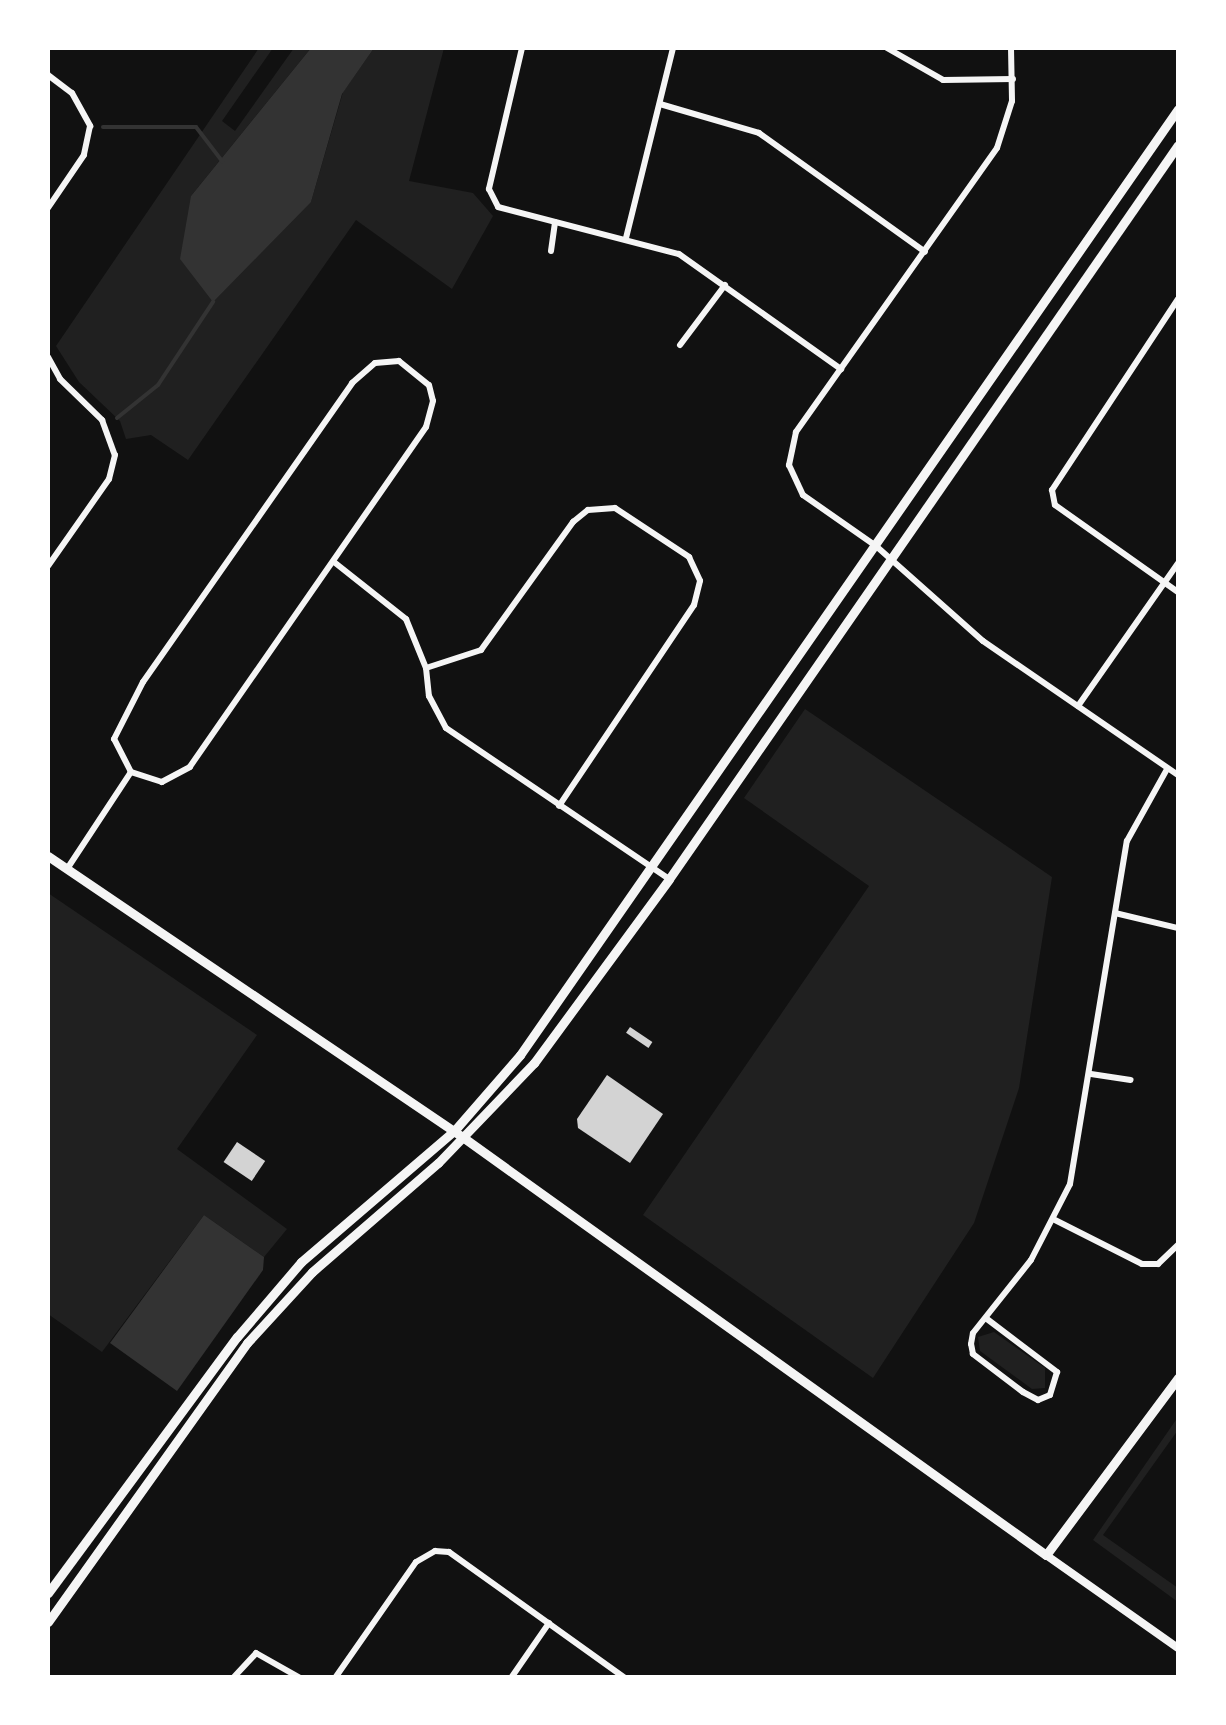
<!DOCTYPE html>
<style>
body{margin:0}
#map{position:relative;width:1226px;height:1725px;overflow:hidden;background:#111;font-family:Figtree,sans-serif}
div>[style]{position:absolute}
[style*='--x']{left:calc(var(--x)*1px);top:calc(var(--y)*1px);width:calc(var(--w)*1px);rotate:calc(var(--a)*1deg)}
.green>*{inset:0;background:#202020}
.water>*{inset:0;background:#333}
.stream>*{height:4px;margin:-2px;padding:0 2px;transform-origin:2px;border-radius:2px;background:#333}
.building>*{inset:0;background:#d3d3d3;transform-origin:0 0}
.minor>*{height:6px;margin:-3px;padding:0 3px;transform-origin:3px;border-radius:3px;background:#f5f5f5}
.tertiary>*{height:8px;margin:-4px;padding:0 4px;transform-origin:4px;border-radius:4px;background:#f5f5f5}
.secondary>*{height:9px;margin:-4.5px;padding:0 4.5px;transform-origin:4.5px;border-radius:4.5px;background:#f5f5f5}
span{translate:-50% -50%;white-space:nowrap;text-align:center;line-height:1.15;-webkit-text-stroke:10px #fff;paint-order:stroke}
.frame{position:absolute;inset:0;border:50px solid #fff;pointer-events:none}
</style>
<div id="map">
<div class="green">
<div style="clip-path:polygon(259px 48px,273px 48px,222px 121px,235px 131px,294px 48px,311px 48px,191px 196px,311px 202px,343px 92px,374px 48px,444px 48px,409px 181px,473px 193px,493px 216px,452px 289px,356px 220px,188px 460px,151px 435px,126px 439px,120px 421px,79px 382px,56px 346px)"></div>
<div style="clip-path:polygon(805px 709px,1052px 877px,1019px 1088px,974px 1223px,873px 1378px,643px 1215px,869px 886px,744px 798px)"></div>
<div style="clip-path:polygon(48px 893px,257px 1035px,177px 1149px,287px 1229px,264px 1257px,204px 1215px,102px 1352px,48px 1314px)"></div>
<div style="clip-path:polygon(994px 1332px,1045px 1368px,1045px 1388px,1032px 1389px,980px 1351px,978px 1337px)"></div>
<div style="clip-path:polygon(1178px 1417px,1178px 1430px,1103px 1535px,1178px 1588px,1178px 1602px,1093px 1540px)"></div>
</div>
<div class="water">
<div style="clip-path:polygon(311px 48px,374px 48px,342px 94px,311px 202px,213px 302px,180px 259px,191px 196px)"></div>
<div style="clip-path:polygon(204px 1215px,264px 1257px,263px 1270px,177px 1391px,110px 1343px)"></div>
</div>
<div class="stream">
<div style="--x:103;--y:127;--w:93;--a:0"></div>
<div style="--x:196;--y:127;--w:43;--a:52.6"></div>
<div style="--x:117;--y:418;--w:53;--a:-38.8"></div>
<div style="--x:158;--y:385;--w:100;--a:-56.5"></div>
</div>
<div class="building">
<div style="left:630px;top:1027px;width:27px;height:7px;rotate:34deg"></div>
<div style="clip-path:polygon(607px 1075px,663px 1114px,630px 1163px,578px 1128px,577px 1119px)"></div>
<div style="left:237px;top:1142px;width:34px;height:24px;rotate:34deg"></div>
</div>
<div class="minor">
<div style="--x:522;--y:48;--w:145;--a:103.2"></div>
<div style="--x:489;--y:189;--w:20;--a:63"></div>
<div style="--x:498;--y:207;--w:187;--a:14.6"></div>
<div style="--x:679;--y:254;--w:199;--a:35.4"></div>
<div style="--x:887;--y:48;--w:64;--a:29.7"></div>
<div style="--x:943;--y:80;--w:70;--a:-0.8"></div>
<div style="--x:1011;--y:48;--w:53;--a:88.9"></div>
<div style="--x:1012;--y:101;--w:49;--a:107.7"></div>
<div style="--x:997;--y:148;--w:348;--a:125.3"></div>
<div style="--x:796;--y:432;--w:34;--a:102"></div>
<div style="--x:789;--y:465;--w:33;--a:65"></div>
<div style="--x:803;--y:495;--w:89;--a:34.9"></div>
<div style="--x:876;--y:546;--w:143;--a:41.6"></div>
<div style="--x:983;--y:641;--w:237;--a:34.5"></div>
<div style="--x:48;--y:75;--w:30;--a:37"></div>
<div style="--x:72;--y:93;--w:38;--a:61"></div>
<div style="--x:90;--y:126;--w:30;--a:102"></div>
<div style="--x:84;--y:155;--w:64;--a:124.2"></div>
<div style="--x:660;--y:104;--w:103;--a:16.3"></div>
<div style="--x:759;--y:133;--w:204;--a:35.6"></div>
<div style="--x:626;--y:238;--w:196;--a:-76.1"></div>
<div style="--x:551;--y:251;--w:29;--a:-82"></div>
<div style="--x:1178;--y:299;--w:229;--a:123.4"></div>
<div style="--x:1052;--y:490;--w:15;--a:79"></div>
<div style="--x:1055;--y:505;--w:151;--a:35.3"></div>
<div style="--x:680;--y:345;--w:75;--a:-53.1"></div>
<div style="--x:48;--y:357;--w:25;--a:61"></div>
<div style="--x:60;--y:379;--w:59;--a:44.3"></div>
<div style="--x:102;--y:420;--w:37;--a:70"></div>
<div style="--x:115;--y:455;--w:25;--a:104"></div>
<div style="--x:109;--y:479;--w:106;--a:125"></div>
<div style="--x:399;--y:361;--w:38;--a:39"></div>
<div style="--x:429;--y:385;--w:16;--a:76"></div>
<div style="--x:433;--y:401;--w:27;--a:105"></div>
<div style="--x:426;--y:427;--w:414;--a:124.8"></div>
<div style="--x:190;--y:767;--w:32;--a:152"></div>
<div style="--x:162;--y:782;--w:33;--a:-162"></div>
<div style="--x:131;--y:772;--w:37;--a:-117"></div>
<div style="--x:114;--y:739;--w:64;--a:-63"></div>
<div style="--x:143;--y:682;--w:365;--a:-55"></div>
<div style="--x:352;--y:383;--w:30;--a:-41"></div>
<div style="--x:375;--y:363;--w:24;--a:-5"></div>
<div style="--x:334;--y:562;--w:92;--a:38.4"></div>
<div style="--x:406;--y:619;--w:53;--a:67.8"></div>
<div style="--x:426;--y:668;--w:28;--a:84"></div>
<div style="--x:429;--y:696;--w:36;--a:62"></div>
<div style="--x:446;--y:728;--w:269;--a:34.1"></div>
<div style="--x:426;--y:668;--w:58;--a:-18.1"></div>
<div style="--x:481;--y:650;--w:158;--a:-54.3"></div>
<div style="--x:573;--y:522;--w:19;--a:-39"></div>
<div style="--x:588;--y:510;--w:27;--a:-4"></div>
<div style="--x:615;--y:508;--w:89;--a:33.5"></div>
<div style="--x:689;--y:557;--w:26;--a:65"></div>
<div style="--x:700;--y:581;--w:25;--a:104"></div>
<div style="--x:694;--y:605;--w:242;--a:123.9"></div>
<div style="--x:1078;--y:706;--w:174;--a:-55"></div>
<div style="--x:67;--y:869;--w:116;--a:-56.6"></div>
<div style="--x:1115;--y:913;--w:65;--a:13.4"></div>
<div style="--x:1091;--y:1074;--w:40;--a:8.5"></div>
<div style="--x:1055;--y:1220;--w:97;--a:26.8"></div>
<div style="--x:1142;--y:1264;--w:16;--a:0"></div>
<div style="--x:1158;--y:1264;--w:28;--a:-44"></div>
<div style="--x:987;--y:1319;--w:88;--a:37.1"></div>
<div style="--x:1057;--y:1372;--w:24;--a:107"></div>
<div style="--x:1050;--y:1395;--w:13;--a:157"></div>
<div style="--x:1038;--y:1400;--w:17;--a:-152"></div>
<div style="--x:1023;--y:1392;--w:63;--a:-142.8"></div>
<div style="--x:973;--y:1354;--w:10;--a:-101"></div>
<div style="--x:971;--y:1344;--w:11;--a:-80"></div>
<div style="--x:973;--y:1333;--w:93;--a:-51.5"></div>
<div style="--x:1031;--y:1260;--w:85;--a:-62.8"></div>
<div style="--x:1070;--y:1184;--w:348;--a:-80.6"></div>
<div style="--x:1127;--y:841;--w:82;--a:-60.9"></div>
<div style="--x:233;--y:1678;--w:34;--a:-47"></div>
<div style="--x:256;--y:1653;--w:51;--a:29.6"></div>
<div style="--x:335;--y:1678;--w:141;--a:-55.1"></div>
<div style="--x:416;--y:1562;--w:22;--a:-30"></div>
<div style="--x:435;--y:1551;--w:14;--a:4"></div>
<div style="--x:449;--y:1552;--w:216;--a:35.6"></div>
<div style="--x:511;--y:1678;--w:67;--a:-55.4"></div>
</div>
<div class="tertiary">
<div style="--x:1046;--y:1555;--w:161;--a:35.2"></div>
</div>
<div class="secondary">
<div style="--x:48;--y:856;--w:503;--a:34.13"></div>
<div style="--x:464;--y:1138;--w:716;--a:35.62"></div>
<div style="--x:1046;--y:1555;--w:221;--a:-53.3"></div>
<div style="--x:48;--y:1593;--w:318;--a:-53.6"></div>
<div style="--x:237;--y:1337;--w:99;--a:-49.5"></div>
<div style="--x:301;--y:1262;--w:201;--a:-40.6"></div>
<div style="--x:454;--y:1131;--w:101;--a:-49"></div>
<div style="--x:520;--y:1055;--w:1152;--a:-55.18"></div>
<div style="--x:48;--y:1622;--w:343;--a:-54.5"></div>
<div style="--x:247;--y:1343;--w:96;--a:-47.5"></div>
<div style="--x:312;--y:1272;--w:167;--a:-40.9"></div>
<div style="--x:438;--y:1163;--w:139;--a:-46.2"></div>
<div style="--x:534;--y:1063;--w:228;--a:-53.7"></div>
<div style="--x:669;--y:879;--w:893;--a:-55.26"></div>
</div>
<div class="frame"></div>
</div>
